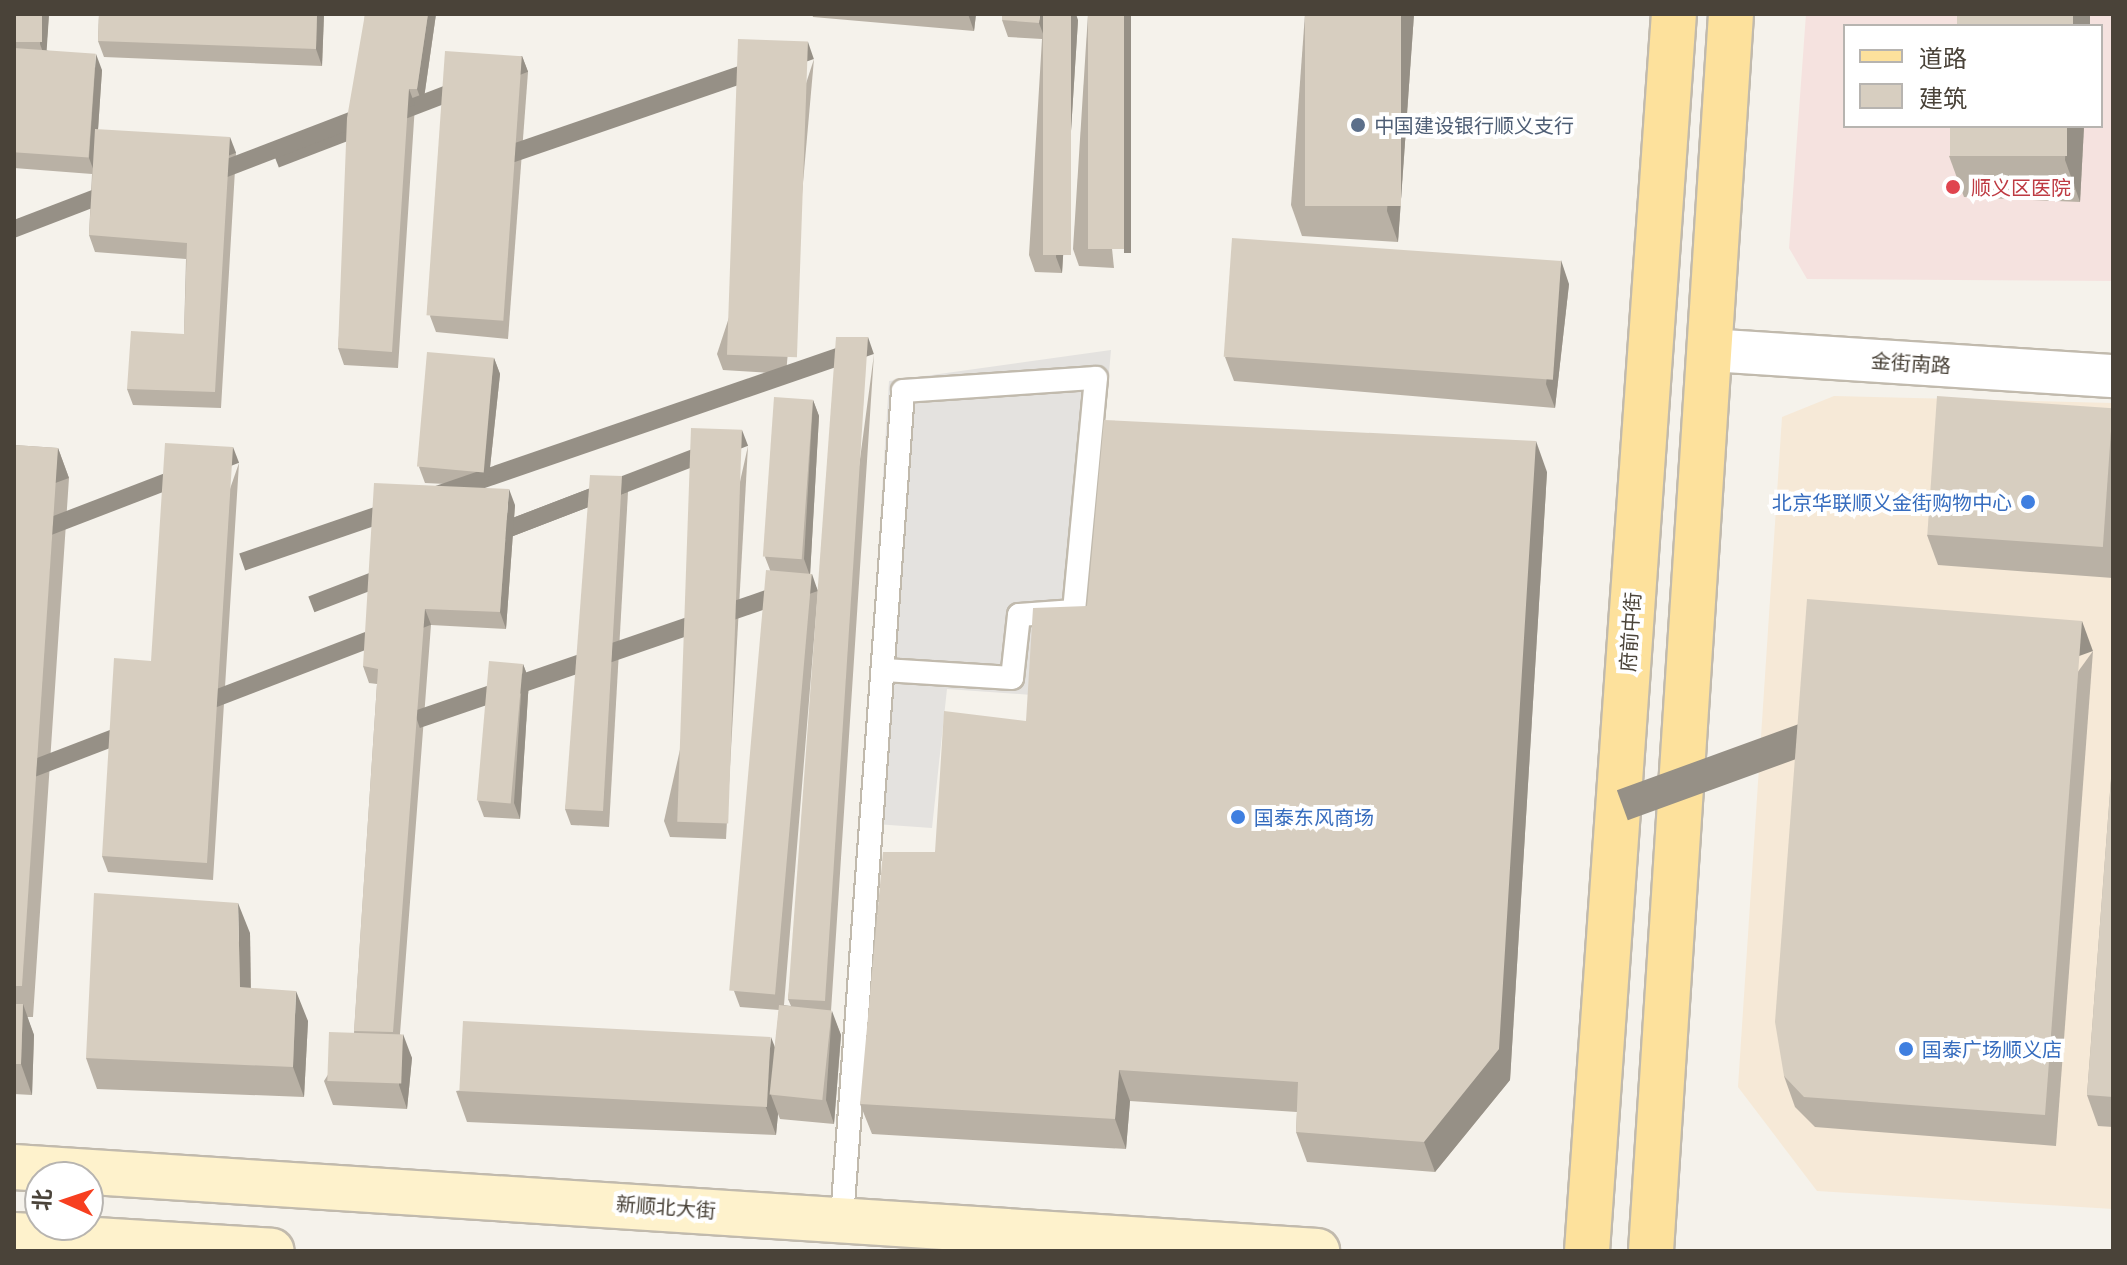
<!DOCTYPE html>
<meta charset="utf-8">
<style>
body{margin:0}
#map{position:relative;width:2127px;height:1265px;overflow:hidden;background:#f5f2eb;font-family:Quicksand,"Noto Sans SC",sans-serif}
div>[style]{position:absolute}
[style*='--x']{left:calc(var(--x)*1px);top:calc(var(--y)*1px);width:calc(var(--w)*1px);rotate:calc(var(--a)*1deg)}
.commercial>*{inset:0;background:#f6e9d7}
.medical>*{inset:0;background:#f5e2df}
.parking>*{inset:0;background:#e4e2df}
.roads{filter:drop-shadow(2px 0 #c1baad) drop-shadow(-2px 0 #c1baad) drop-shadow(0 2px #c1baad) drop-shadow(0 -2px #c1baad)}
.service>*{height:22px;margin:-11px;padding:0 11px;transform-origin:11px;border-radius:11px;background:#fff}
.minor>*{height:42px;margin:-21px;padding:0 21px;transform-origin:21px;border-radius:21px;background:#fff}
.secondary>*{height:44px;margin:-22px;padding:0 22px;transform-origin:22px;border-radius:22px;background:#fef2cc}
.primary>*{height:44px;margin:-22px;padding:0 22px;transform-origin:22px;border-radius:22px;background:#fde19c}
.wall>*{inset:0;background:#b9b1a5}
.shaded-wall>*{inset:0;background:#969086;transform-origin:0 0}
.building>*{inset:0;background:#d7cec0;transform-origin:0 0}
.dots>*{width:22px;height:22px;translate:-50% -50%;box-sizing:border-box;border:4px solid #fff;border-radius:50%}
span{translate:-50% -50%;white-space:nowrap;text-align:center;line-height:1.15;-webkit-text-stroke:8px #fff;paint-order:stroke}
.service-label{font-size:20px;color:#4e5e75}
.left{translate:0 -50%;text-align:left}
.health-label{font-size:20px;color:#be3a42}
.street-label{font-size:20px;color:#4a4339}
.shop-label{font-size:20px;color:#366cbe}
.right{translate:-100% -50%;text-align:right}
.frame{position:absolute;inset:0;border:16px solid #4a4339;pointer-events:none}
.legend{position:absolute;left:1843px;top:24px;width:260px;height:104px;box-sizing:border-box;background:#fff;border:2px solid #b7b4b0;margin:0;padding:10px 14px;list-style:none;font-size:24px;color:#4a4339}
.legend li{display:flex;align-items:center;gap:16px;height:40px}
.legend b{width:40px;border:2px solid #b7b4b0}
.north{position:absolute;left:24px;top:1161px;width:80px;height:80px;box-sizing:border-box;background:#fff;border:2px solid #b7b4b0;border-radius:50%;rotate:273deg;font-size:22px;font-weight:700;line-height:32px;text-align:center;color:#4a4339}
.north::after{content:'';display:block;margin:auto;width:28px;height:36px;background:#f73f20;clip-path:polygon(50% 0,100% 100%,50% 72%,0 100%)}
</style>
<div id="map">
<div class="commercial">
<div style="clip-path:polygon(1834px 396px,2113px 403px,2113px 1209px,1817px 1191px,1738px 1087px,1782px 417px)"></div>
</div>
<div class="medical">
<div style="clip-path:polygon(evenodd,1806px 14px,2113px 14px,2113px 281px,1807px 279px,1789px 248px,1806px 14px,1845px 26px,2101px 26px,2101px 126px,1845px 126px,1845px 26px)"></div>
</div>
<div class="parking">
<div style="clip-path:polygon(1111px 350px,1086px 632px,1032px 695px,947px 689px,932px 828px,861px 823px,889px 381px)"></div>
</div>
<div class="roads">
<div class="service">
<div style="--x:842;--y:1218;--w:829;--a:-85.78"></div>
<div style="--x:903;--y:391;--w:193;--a:-3.9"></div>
<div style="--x:1096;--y:378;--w:234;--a:95.4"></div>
<div style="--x:1074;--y:611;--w:55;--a:175.8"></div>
<div style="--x:1019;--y:615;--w:63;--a:96.3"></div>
<div style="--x:1012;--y:678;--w:128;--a:-176.4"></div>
</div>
<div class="minor">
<div style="--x:1709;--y:350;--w:405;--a:3.7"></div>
</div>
<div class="secondary">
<div style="--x:14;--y:1167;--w:1306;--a:3.69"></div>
<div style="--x:14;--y:1235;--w:258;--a:3.5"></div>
</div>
<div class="primary">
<div style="--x:1587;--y:1251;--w:1240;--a:-85.98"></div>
<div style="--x:1651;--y:1251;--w:1240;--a:-86.3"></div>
</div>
</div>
<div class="wall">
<div style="clip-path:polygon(14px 14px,49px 14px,46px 50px,102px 70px,98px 130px,236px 153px,221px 408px,133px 405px,127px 389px,184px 334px,186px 259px,95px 252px,89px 235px,92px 174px,14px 168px)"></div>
<div style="clip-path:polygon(99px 14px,324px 14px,322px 66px,104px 57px,98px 41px)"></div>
<div style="clip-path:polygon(365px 14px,436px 14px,423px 105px,415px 105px,398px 368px,344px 365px,338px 348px)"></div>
<div style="clip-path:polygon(812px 14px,976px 14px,974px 31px,813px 17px)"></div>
<div style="clip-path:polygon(1088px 14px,1114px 268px,1079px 266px,1073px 249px)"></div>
<div style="clip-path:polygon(1305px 14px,1414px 14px,1398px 242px,1302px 236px,1291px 205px)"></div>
<div style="clip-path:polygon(1002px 20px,1078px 20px,1062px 273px,1035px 272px,1029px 255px,1042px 39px,1008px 37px)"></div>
<div style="clip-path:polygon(522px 56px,528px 72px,508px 339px,436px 332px,430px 316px)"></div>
<div style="clip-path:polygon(814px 59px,786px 374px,723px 370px,717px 354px)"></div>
<div style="clip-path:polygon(2084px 126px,2080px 202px,1964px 197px,1949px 156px)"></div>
<div style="clip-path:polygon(1569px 284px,1555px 408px,1234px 381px,1225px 357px)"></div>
<div style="clip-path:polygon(874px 354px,831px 1011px,841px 1035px,834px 1124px,780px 1119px,778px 1114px,776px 1135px,467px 1122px,456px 1091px,775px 1048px,779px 1010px,740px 1007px,734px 991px,770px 570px,765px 557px,813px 400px,819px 416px,810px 574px,818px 591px,784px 1005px,791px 1006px,788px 999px)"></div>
<div style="clip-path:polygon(494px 358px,500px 374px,488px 486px,425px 483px,419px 467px)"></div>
<div style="clip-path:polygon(2113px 408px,2113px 578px,1938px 565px,1927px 535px)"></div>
<div style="clip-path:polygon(14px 445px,58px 448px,69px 478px,33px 1017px,27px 1017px,34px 1035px,32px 1095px,14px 1094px)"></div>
<div style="clip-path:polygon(748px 446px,726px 839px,670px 837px,664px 821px)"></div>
<div style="clip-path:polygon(239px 463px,213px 880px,108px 872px,102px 856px)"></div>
<div style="clip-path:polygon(1547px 472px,1510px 1080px,1435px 1172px,1307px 1162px,1296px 1132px,1297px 1112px,1130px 1101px,1126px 1149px,872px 1134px,860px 1104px,935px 852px,1026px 721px,1087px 606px)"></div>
<div style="clip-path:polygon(622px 476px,628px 492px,609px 827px,571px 825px,565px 809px)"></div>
<div style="clip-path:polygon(515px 505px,506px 629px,431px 625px,400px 1034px,412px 1058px,407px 1109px,333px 1105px,324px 1081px,354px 1033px,377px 684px,369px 683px,363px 666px)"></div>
<div style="clip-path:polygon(2093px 651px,2056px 1146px,1815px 1127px,1795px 1107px,1784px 1076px)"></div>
<div style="clip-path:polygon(523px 664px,529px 680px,520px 819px,484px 817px,478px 801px)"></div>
<div style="clip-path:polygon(2113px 753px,2113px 1127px,2098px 1126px,2087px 1095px)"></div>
<div style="clip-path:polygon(250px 933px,251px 988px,308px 1021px,304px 1097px,97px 1089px,86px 1058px)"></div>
</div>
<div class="shaded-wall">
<div style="clip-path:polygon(42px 14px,49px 14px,46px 61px,40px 44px)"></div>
<div style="clip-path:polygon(317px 14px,324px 14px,322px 66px,316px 49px)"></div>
<div style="clip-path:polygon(428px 14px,436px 14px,423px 105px,417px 89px)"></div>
<div style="clip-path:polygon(968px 14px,976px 14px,974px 31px)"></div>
<div style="clip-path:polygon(1040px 14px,1047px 14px,1045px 39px,1039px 23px)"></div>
<div style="clip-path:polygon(1071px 14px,1076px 14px,1078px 20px,1062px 273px,1056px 257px)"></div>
<div style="left:1124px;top:14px;width:7px;height:239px"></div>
<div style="clip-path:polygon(1401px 14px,1414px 14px,1398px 242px,1387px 211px)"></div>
<div style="left:2073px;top:14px;width:17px;height:12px"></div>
<div style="left:808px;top:42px;width:18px;height:317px;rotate:71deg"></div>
<div style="clip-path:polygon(96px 54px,102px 70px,95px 174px,89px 158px)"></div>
<div style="left:522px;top:56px;width:17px;height:267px;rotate:69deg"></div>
<div style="left:409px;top:89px;width:17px;height:264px;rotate:69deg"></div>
<div style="clip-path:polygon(2067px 126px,2084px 126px,2080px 202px,2065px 160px)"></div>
<div style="left:230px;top:137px;width:17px;height:255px;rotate:69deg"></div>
<div style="clip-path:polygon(1561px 260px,1569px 284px,1555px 408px,1546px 384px)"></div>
<div style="left:868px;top:337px;width:18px;height:665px;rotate:71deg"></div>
<div style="clip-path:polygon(494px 358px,500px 374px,488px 486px,482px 469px)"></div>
<div style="clip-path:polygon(813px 400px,819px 416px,810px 576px,804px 559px)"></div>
<div style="left:742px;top:430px;width:17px;height:393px;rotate:69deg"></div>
<div style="clip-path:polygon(1536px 441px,1547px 472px,1510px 1080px,1435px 1172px,1424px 1142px)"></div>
<div style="left:233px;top:447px;width:17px;height:417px;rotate:69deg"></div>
<div style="left:58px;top:448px;width:32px;height:539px;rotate:70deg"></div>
<div style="left:622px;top:476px;width:17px;height:336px;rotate:69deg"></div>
<div style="clip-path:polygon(509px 489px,515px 505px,506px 629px,500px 612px)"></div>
<div style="left:812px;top:574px;width:18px;height:421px;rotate:71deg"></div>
<div style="left:425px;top:609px;width:17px;height:424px;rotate:69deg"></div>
<div style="left:2082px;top:621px;width:32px;height:495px;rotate:70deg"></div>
<div style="clip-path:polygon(523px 664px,529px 680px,520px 819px,514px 803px)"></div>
<div style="clip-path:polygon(238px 903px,250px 933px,251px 1018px,240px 987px)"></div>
<div style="clip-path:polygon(296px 991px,308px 1021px,304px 1097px,293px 1067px)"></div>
<div style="clip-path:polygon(23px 1004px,34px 1035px,32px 1095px,21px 1064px)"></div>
<div style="clip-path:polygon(832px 1011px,841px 1035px,834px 1124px,826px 1100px)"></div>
<div style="clip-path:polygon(403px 1034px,412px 1058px,407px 1109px,399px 1085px)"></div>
<div style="clip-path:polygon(771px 1037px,783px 1068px,771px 1095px,778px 1114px,776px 1135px,765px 1105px)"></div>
<div style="clip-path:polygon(1119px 1070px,1130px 1101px,1126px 1149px,1115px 1119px)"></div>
</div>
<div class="building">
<div style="left:14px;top:14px;width:28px;height:28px"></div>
<div style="clip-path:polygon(99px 14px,317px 14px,316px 49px,98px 41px)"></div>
<div style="clip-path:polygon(365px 14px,428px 14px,417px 89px,409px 89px,392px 352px,338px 348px,347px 118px)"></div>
<div style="clip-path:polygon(1002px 14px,1040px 14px,1039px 23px,1002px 20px)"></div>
<div style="left:1043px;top:14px;width:28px;height:241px"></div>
<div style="left:1088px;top:14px;width:36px;height:235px"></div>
<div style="left:1305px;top:14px;width:96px;height:192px"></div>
<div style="left:1957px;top:14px;width:116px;height:12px"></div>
<div style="left:738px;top:39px;width:70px;height:316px;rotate:2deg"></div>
<div style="left:14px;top:48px;width:82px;height:104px;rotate:4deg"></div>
<div style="left:445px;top:51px;width:77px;height:265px;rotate:4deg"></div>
<div style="left:1950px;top:126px;width:117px;height:30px"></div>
<div style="clip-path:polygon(95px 129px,230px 137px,215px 392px,127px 389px,131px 331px,184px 334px,187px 243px,89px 235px)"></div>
<div style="left:1232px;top:238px;width:330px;height:119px;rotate:4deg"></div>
<div style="clip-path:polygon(836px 337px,868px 337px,825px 1001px,788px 999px)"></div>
<div style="left:427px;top:352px;width:67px;height:115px;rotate:5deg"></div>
<div style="left:1937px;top:396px;width:176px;height:139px;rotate:4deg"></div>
<div style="left:774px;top:397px;width:39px;height:160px;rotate:4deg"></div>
<div style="clip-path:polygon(1104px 420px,1536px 441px,1499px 1049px,1424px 1142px,1296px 1132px,1298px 1082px,1119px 1070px,1115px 1119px,860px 1104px,883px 852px,935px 852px,944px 711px,1026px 721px,1033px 608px,1087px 606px)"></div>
<div style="left:691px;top:428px;width:51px;height:394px;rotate:2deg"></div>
<div style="clip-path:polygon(165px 443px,233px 447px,207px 863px,102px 856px,114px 658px,151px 661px)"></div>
<div style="clip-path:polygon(14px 445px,58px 448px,22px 986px,14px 986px)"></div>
<div style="clip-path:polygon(590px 475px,622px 476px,603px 811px,565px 809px)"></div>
<div style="clip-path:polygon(374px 483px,509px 489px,500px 612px,425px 609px,393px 1032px,354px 1031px,378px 669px,363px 666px)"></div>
<div style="left:766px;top:570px;width:46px;height:422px;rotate:5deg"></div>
<div style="clip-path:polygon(1807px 599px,2082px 621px,2045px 1115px,1804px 1097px,1784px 1076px,1775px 1022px)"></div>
<div style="left:489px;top:661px;width:34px;height:140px;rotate:5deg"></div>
<div style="clip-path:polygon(2113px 753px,2113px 1097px,2087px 1095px)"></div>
<div style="clip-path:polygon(94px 893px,238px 903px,240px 987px,296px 991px,293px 1067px,86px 1058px)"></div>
<div style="clip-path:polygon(14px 1004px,23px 1004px,21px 1064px,14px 1064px)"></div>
<div style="left:779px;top:1005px;width:53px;height:90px;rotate:6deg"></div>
<div style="left:463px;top:1021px;width:308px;height:70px;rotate:3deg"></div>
<div style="left:329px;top:1032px;width:74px;height:49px;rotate:2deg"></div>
</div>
<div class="dots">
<div style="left:1358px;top:125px;background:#5c6f8a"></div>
<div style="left:1953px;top:187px;background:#e0444e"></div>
<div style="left:2028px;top:502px;background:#3f7fe0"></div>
<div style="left:1238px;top:817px;background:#3f7fe0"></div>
<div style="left:1906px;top:1049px;background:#3f7fe0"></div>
</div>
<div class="service-label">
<span class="left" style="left:1374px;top:125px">中国建设银行顺义支行</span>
</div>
<div class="health-label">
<span class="left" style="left:1971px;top:187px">顺义区医院</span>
</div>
<div class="street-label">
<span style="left:1911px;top:363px;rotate:4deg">金街南路</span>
<span style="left:1630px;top:632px;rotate:-86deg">府前中街</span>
<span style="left:666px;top:1207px;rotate:4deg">新顺北大街</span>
</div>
<div class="shop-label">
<span class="right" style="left:2012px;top:502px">北京华联顺义金街购物中心</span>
<span class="left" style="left:1254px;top:817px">国泰东风商场</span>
<span class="left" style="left:1922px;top:1049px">国泰广场顺义店</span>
</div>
<div class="frame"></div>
<ul class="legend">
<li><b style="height:10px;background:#fde19c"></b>道路</li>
<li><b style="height:22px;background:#d7cec0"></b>建筑</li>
</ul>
<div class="north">北</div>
</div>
